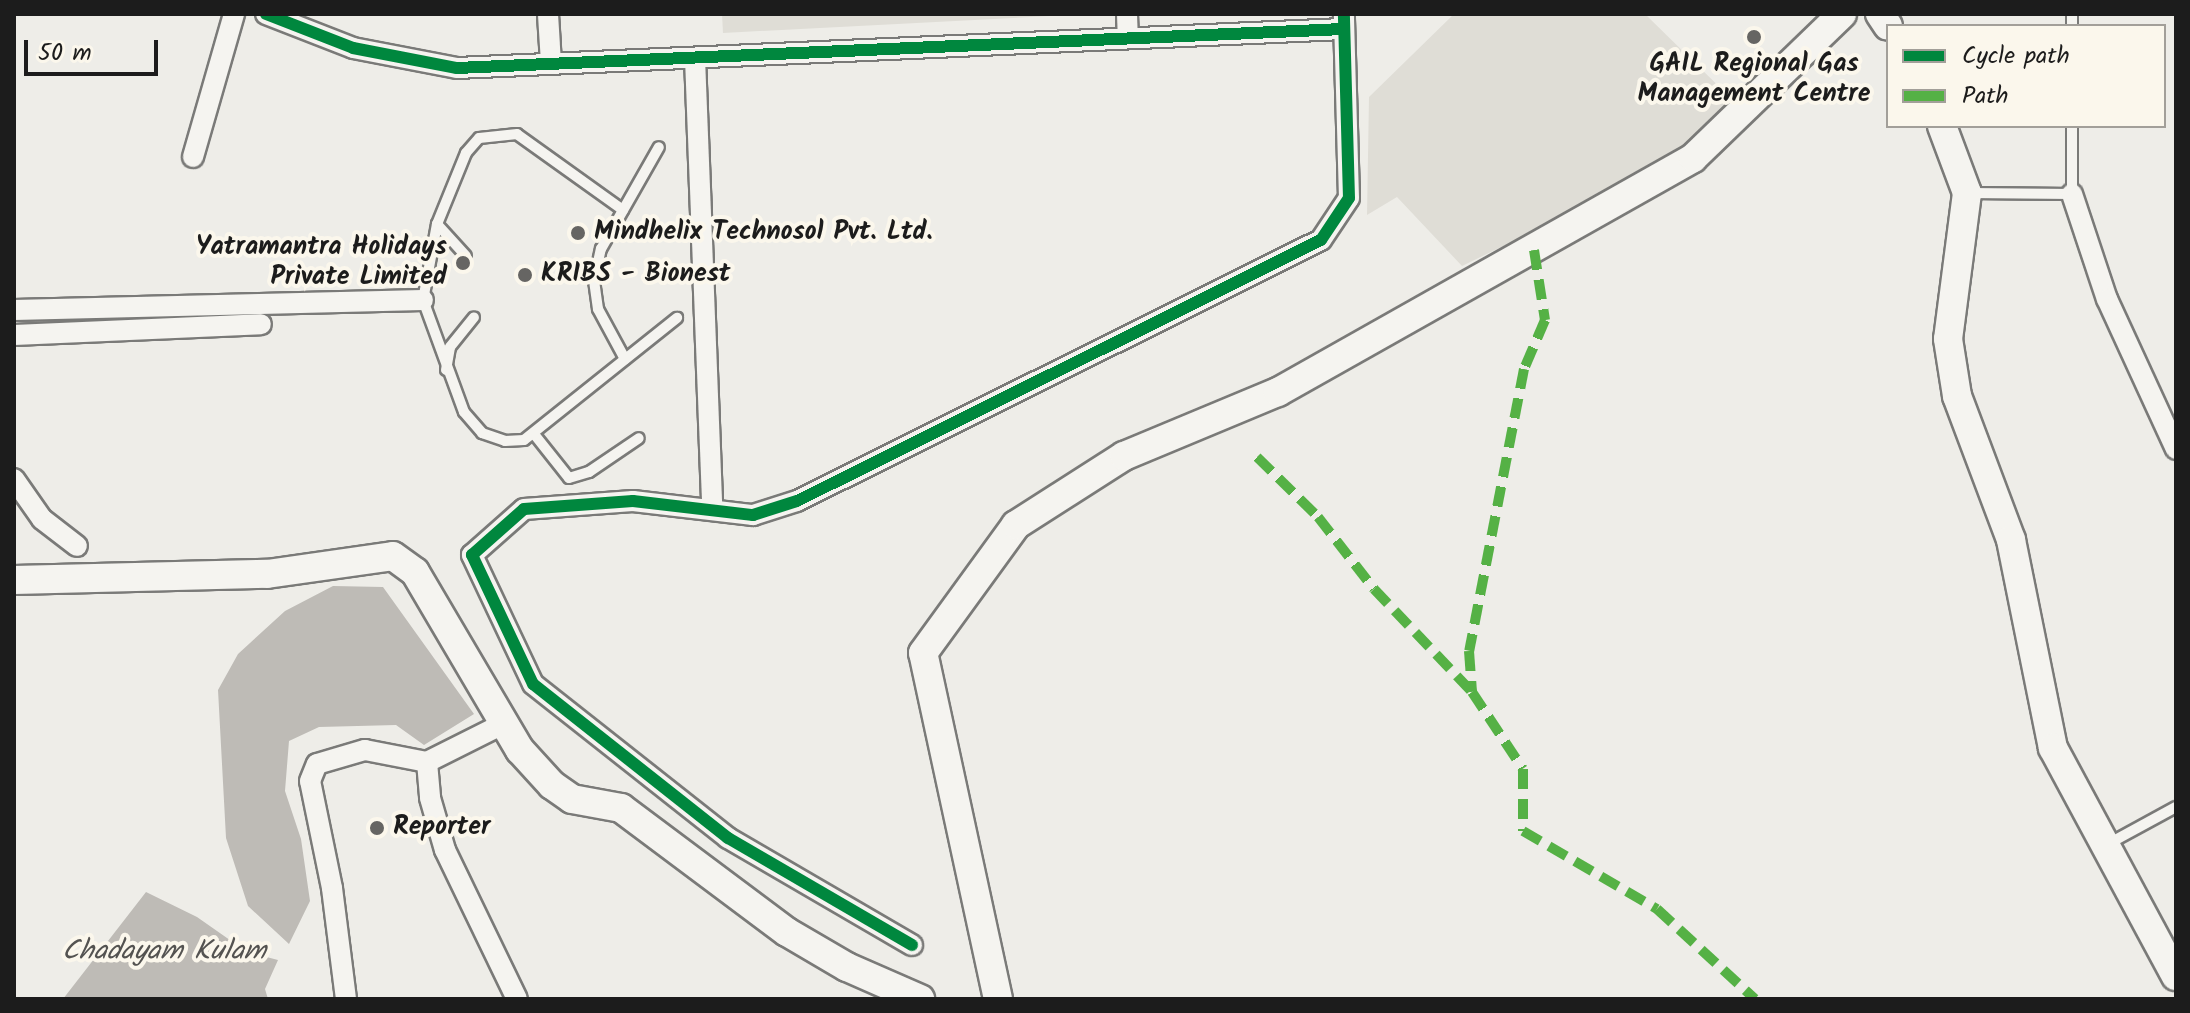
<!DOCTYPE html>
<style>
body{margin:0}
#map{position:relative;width:2190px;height:1013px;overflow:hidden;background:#eeede8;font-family:Kalam,sans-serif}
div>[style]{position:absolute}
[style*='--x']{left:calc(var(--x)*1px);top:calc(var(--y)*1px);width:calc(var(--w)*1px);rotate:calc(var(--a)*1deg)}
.built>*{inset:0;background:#dfddd6}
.water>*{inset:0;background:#bebbb6}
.roads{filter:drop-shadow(2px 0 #7a7a78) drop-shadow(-2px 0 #7a7a78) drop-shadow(0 2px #7a7a78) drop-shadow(0 -2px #7a7a78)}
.lane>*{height:10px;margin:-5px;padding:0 5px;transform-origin:5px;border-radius:5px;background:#f5f4f0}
.street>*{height:20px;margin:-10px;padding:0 10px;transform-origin:10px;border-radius:10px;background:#f5f4f0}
.secondary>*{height:28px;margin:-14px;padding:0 14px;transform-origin:14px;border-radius:14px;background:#f5f4f0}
.quiet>*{height:10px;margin-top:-5px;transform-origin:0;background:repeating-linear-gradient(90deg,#55b145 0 20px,transparent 0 30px)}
.cycleway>*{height:12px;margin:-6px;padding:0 6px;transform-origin:6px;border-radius:6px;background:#00873e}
.dots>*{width:22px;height:22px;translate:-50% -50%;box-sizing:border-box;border:4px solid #fbf7ec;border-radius:50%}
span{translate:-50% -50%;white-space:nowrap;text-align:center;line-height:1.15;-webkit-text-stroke:8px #fbf7ec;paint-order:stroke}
.poi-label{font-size:26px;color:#1c1c1c;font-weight:700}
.left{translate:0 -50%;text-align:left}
.right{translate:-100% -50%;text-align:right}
.water-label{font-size:28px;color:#545351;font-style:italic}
.frame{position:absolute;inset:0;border:16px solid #1c1c1c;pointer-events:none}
.legend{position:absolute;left:1886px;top:24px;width:280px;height:104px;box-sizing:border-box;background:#fbf7ec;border:2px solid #a29f99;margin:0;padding:10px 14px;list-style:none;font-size:24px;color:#1c1c1c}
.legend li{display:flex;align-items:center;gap:16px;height:40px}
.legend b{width:40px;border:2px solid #a29f99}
.scale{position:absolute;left:24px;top:40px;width:134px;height:36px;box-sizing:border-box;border:4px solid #1c1c1c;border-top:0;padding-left:10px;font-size:24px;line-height:28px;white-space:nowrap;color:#1c1c1c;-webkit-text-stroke:6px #fbf7ec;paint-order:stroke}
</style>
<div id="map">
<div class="built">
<div style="clip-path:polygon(722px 14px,1088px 14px,723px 33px)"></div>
<div style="clip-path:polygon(1454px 14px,1645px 14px,1745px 112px,1569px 214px,1462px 266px,1397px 197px,1367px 215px,1369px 97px)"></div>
</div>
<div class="water">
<div style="clip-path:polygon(333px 586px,383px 587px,474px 714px,424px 745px,396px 725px,319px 727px,289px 741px,285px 791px,301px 839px,310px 901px,289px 944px,248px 906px,226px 838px,218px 690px,238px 654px,285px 611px)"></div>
<div style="clip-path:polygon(146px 892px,197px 917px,247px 952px,278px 960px,265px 989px,268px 999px,63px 999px)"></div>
</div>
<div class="roads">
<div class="lane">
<div style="--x:2072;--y:14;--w:12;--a:90"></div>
<div style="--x:1969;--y:193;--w:103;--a:0.6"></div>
<div style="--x:2072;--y:194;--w:68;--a:-90"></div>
<div style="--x:623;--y:210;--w:130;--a:-144.4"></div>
<div style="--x:517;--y:134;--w:38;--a:174"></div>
<div style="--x:479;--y:138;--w:20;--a:131"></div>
<div style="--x:466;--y:153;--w:77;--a:112.2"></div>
<div style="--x:437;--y:224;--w:77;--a:100.4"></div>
<div style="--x:423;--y:300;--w:119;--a:69.9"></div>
<div style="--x:464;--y:412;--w:28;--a:49"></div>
<div style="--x:482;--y:433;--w:24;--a:19"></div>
<div style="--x:505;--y:441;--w:19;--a:-3"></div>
<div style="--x:524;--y:440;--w:196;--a:-38.6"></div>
<div style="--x:437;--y:224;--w:43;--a:47.8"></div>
<div style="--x:625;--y:359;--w:57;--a:-118.4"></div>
<div style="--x:598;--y:309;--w:28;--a:-98"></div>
<div style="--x:594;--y:281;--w:33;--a:-78"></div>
<div style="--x:601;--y:249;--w:117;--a:-60.4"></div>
<div style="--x:446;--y:370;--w:23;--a:-80"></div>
<div style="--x:450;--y:347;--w:38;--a:-51"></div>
<div style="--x:534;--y:434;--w:56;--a:51.5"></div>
<div style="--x:569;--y:478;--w:21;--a:-17"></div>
<div style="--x:589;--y:472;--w:60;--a:-34.2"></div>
<div style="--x:2108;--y:844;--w:77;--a:-28.6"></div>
</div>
<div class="street">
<div style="--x:266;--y:14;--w:93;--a:21.3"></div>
<div style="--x:353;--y:48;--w:106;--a:10.9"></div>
<div style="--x:457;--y:68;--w:888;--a:-2.52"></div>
<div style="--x:548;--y:14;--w:49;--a:86.5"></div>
<div style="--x:1127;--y:14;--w:23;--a:88"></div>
<div style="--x:695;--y:58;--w:449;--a:87.8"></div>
<div style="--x:193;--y:157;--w:149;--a:-74"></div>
<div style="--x:2072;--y:194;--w:111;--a:71.6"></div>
<div style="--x:2107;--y:299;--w:165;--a:65.3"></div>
<div style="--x:14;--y:310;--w:409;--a:-1.4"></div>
<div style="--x:14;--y:335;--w:247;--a:-2.5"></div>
<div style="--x:14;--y:479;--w:49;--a:55"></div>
<div style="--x:42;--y:519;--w:44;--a:37.6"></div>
<div style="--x:427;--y:762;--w:36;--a:85"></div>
<div style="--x:430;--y:798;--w:54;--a:73.9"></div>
<div style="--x:445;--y:850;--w:165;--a:64.2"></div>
<div style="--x:912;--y:945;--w:213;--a:-149.8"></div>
<div style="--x:728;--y:838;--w:248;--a:-141.7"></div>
<div style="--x:533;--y:684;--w:143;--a:-115.3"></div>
<div style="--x:472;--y:555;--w:69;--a:-41.5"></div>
<div style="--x:524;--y:509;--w:109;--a:-4.2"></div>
<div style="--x:633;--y:501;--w:121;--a:6.7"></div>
<div style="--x:753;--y:515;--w:46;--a:-17.7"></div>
<div style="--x:797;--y:501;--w:585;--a:-26.48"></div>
<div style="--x:1321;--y:240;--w:50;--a:-56.3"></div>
<div style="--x:1349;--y:198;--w:184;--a:-91.6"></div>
<div style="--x:346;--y:999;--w:112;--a:-97.2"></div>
<div style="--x:332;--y:888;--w:109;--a:-101.6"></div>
<div style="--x:310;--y:781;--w:18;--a:-68"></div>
<div style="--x:317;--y:764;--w:50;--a:-16.3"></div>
<div style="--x:365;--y:750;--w:63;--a:11"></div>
<div style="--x:427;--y:762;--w:87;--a:-26.6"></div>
</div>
<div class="secondary">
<div style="--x:1880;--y:14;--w:14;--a:56"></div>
<div style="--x:1942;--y:126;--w:72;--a:69.5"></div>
<div style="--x:1967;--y:193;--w:147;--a:97.4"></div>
<div style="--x:1948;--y:339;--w:58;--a:81"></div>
<div style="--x:1957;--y:396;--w:154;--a:69.4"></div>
<div style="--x:2011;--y:540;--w:212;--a:78.6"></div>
<div style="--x:2053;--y:748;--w:259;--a:61.7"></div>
<div style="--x:14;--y:580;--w:253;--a:-1.4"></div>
<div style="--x:267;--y:574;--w:127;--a:-8.1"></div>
<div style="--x:393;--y:556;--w:27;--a:36"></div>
<div style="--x:415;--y:572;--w:207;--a:59.5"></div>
<div style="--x:520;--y:750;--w:47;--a:47.6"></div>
<div style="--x:552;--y:785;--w:24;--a:35"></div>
<div style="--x:572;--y:799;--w:50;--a:10.4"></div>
<div style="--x:621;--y:808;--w:207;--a:36.8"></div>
<div style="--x:787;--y:932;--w:69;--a:30.3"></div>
<div style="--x:847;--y:967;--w:80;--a:23.7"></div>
<div style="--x:998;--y:999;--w:354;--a:-102.2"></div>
<div style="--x:923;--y:653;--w:158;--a:-54"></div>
<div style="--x:1016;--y:525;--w:128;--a:-32.6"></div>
<div style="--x:1124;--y:456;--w:167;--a:-22.6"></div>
<div style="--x:1278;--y:392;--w:476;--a:-29.4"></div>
<div style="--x:1693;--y:158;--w:207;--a:-44"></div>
</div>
</div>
<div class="quiet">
<div style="--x:1534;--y:250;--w:71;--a:81.1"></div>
<div style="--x:1545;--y:320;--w:53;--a:113.2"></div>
<div style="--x:1524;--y:369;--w:287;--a:101"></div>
<div style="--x:1469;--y:651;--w:41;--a:85.8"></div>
<div style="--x:1472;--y:692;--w:92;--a:56.5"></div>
<div style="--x:1523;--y:769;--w:62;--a:90"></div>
<div style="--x:1523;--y:831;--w:155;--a:30.2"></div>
<div style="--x:1657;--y:909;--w:133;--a:42.6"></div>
<div style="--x:1257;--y:457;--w:86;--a:44.5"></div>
<div style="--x:1318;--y:517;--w:91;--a:52.1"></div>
<div style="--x:1374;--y:589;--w:142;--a:46.4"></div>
</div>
<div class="cycleway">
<div style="--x:266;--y:14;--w:93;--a:21.3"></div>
<div style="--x:353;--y:48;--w:106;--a:10.9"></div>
<div style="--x:457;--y:68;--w:888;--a:-2.52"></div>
<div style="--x:912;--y:945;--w:213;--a:-149.8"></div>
<div style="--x:728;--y:838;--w:248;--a:-141.7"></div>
<div style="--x:533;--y:684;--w:143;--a:-115.3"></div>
<div style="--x:472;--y:555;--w:69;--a:-41.5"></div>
<div style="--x:524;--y:509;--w:109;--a:-4.2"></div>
<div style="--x:633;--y:501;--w:121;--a:6.7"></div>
<div style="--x:753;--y:515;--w:46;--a:-17.7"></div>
<div style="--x:797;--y:501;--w:585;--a:-26.48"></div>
<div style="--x:1321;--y:240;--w:50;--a:-56.3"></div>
<div style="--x:1349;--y:198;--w:184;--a:-91.6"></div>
</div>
<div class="dots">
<div style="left:1754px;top:37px;background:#666563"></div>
<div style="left:578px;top:233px;background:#666563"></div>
<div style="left:463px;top:263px;background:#666563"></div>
<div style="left:525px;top:275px;background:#666563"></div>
<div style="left:377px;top:828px;background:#666563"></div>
</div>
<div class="poi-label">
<span style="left:1754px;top:80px">GAIL Regional Gas<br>Management Centre</span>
<span class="left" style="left:594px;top:233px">Mindhelix Technosol Pvt. Ltd.</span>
<span class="right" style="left:447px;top:263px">Yatramantra Holidays<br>Private Limited</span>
<span class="left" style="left:541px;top:275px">KRIBS - Bionest</span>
<span class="left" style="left:393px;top:828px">Reporter</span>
</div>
<div class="water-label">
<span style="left:164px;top:952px">Chadayam Kulam</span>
</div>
<div class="frame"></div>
<ul class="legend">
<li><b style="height:10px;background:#00873e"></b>Cycle path</li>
<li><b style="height:10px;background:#55b145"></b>Path</li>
</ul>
<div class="scale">50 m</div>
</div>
